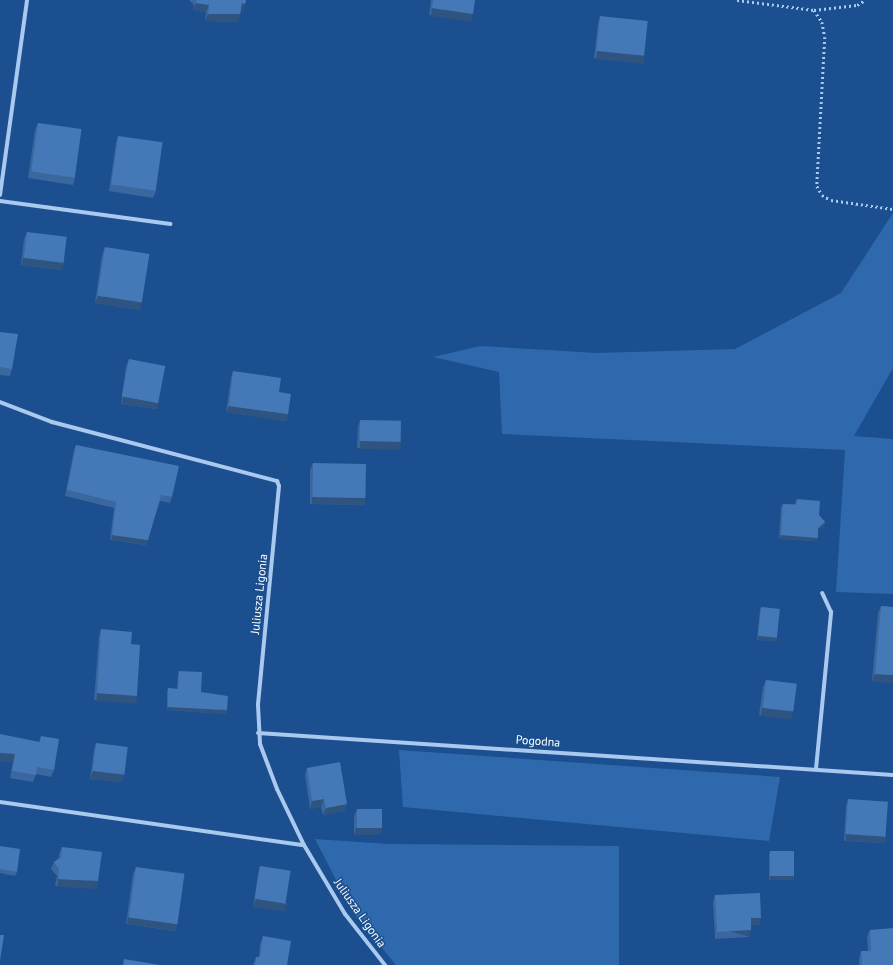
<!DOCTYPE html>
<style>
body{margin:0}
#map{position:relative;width:893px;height:965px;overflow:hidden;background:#1b4f8f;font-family:"PT Sans",sans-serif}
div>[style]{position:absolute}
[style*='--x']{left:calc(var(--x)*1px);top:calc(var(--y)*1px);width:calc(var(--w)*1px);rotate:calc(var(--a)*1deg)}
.green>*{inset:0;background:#2e69ad}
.path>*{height:2.5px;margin-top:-1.25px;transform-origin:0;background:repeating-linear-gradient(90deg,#a9c9ee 0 2px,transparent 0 5px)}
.street>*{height:4px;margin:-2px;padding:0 2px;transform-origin:2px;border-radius:2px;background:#a9c9ee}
.wall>*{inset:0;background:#3a679d}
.shaded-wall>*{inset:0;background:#305480;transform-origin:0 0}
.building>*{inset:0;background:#4478b7;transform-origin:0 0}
span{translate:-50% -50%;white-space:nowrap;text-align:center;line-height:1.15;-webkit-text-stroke:3px #1b4f8f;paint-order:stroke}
.street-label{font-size:12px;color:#fff}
</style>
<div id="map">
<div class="green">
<div style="clip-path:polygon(893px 213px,893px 368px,854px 436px,893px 439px,893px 594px,836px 592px,845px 450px,502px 434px,499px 372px,433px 357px,480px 346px,597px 353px,735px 349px,841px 293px)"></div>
<div style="clip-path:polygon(399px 750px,780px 777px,769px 841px,403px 807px)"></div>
<div style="clip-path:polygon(315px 839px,389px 844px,619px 846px,619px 965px,396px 965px,353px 913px)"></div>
</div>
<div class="path">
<div style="--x:737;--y:0;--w:78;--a:7.4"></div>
<div style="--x:814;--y:10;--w:43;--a:-6.6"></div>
<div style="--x:857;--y:5;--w:9;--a:-32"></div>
<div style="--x:814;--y:10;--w:14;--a:56"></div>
<div style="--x:822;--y:22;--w:15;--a:79"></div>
<div style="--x:825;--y:37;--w:149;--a:93.1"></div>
<div style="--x:817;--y:186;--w:10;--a:61"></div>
<div style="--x:822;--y:195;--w:10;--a:29"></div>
<div style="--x:831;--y:200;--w:63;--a:8.3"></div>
</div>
<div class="street">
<div style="--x:0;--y:195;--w:197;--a:-82.1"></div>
<div style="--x:0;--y:201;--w:172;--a:7.7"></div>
<div style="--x:0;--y:402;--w:56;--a:21"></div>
<div style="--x:52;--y:422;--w:233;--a:14.7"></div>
<div style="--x:277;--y:481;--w:5;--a:68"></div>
<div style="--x:279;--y:486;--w:220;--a:95.5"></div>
<div style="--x:258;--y:705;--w:39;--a:87"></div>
<div style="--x:260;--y:744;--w:48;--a:69.3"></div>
<div style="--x:277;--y:789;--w:62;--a:64.3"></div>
<div style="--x:304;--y:845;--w:80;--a:59.3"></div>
<div style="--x:345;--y:914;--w:65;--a:51.9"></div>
<div style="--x:258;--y:733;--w:636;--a:3.78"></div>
<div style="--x:816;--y:769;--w:158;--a:-84.5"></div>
<div style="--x:831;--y:612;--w:21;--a:-115"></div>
<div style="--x:0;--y:802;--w:307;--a:8.1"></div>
</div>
<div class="wall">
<div style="clip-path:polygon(189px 0,246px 0,245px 4px,243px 11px,241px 11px,240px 14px,238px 22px,205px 21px,206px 12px,193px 10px,194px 5px)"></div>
<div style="clip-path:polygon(431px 0,475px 0,471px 21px,429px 15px)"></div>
<div style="clip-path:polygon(600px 16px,643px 63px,594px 58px,598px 24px)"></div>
<div style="clip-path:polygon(38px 123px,75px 178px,73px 185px,28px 178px,35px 130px)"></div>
<div style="clip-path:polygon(118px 136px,156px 191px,153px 198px,109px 191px,116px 143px)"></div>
<div style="clip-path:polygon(27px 232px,64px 263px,61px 270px,21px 265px,24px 239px)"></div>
<div style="clip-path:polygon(105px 247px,140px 310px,95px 303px,102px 255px)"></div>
<div style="clip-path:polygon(0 332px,12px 369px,10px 376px,0 375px)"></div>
<div style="clip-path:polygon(129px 359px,157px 409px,121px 404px,126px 366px)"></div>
<div style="clip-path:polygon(233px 371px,288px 414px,286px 421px,226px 412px,231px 378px)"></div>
<div style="clip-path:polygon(360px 420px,401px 442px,398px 449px,357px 448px,358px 427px)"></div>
<div style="clip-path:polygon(76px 445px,172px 497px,170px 503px,160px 501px,146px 545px,110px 540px,114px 508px,65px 496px,74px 450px)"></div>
<div style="clip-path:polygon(313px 463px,365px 498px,363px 505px,310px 504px,310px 470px)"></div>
<div style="clip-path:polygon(797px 499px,819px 515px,825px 522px,824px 526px,818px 530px,818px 538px,816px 541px,779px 539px,781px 507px,783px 504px,795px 504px)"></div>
<div style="clip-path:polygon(881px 606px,893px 607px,893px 683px,872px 681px,878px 613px)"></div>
<div style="clip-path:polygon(761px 607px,776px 641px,757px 640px,760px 610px)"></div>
<div style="clip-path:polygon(101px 629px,131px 644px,134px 703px,94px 700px,99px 636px)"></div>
<div style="clip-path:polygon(179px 671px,201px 692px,227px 710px,225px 714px,167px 710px,167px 692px,168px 688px,177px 689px,178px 675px)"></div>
<div style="clip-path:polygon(766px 680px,790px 719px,759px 715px,763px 687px)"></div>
<div style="clip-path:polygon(41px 736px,54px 770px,51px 777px,36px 774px,33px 782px,10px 778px,13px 762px,0 761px,39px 742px)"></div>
<div style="clip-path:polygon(96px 743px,122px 782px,90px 779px,94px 750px)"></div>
<div style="clip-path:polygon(307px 768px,347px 804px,344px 811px,323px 815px,321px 807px,310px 809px,305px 775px)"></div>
<div style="clip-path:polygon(848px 799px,883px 843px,844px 841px,846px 807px)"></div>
<div style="clip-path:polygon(357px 809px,382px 828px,379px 835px,354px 835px,354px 816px)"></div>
<div style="clip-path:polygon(0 846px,17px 872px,15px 876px,0 873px)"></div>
<div style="clip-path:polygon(62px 847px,95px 888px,55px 886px,57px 876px,51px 869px,54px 862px,59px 858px,59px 854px)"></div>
<div style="clip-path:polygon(770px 851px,794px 876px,793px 880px,769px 880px,769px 855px)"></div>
<div style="clip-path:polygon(260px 866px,287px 904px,284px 911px,253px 907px,258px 874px)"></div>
<div style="clip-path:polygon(136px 867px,177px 924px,175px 931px,126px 924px,133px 874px)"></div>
<div style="clip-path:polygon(715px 895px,759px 925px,751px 925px,749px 937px,715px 939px,713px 902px)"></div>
<div style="clip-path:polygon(870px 930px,893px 965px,859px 965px,859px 959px,861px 951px,868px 951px,867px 937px)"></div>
<div style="clip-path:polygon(263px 936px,287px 965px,253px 965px,256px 957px,259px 957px,260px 944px)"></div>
</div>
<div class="shaded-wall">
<div style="clip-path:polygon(196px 3px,209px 5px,206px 12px,193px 10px)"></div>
<div style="clip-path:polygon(242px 3px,245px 4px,243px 11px,239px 11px)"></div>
<div style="left:432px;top:8px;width:41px;height:8px;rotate:8deg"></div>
<div style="clip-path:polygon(208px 14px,240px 14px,238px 22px,205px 21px)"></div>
<div style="left:597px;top:51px;width:48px;height:8px;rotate:6deg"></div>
<div style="left:23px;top:258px;width:41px;height:7px;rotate:7deg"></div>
<div style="clip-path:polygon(98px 296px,142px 302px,140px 310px,95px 303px)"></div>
<div style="left:123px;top:397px;width:36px;height:7px;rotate:8deg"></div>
<div style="clip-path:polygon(229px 406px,288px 414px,286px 421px,226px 412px)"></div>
<div style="left:360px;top:441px;width:41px;height:8px;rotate:1deg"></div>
<div style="left:312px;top:497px;width:53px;height:7px;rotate:1deg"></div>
<div style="clip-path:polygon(825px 522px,824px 526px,817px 531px,818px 528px)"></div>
<div style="left:112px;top:535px;width:36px;height:5px;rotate:8deg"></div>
<div style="clip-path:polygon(781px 535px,818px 538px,816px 541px,779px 539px)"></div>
<div style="left:758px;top:636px;width:19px;height:4px;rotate:3deg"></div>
<div style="clip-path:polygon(875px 674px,893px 675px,893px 683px,872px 681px)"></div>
<div style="left:97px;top:693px;width:40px;height:8px;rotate:4deg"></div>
<div style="clip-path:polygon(168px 707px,227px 710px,225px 714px,167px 710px)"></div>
<div style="left:762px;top:708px;width:31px;height:8px;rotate:7deg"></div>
<div style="clip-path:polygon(0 753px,15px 754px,13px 762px,0 761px)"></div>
<div style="clip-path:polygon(93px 771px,124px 775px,122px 782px,90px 779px)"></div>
<div style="clip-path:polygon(324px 799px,321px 807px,310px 809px,312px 801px)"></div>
<div style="clip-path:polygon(347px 804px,344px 811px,323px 815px,326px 808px)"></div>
<div style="clip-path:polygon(356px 828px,382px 828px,379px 835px,354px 835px)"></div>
<div style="left:846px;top:834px;width:40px;height:7px;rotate:3deg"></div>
<div style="left:770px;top:876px;width:24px;height:4px"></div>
<div style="left:58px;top:879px;width:40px;height:8px;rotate:3deg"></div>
<div style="clip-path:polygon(256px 899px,287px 904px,284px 911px,253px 907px)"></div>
<div style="left:128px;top:917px;width:49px;height:7px;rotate:8deg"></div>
<div style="clip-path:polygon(751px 918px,761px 918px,759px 925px,748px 925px)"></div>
<div style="left:751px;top:930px;width:7px;height:34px;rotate:106deg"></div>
</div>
<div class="building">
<div style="clip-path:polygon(196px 0,246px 0,245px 4px,242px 3px,240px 14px,208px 14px,209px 5px,196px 3px)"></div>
<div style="clip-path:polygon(433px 0,475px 0,473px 14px,432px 8px)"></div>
<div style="left:600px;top:16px;width:48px;height:35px;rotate:6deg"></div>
<div style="left:38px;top:123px;width:44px;height:49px;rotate:8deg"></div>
<div style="left:118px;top:136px;width:45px;height:49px;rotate:8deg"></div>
<div style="left:27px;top:232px;width:40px;height:26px;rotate:7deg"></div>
<div style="left:105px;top:247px;width:45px;height:49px;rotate:9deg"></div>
<div style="clip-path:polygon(0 332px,18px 334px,12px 369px,0 367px)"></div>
<div style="left:129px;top:359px;width:37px;height:38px;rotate:11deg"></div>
<div style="clip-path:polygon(233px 371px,281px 378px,279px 392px,291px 394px,288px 414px,229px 406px)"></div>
<div style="left:360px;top:420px;width:41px;height:21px;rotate:1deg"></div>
<div style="clip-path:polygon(76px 445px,179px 466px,172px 497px,161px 495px,148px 540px,112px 535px,116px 502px,67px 490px)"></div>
<div style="left:313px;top:463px;width:53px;height:34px;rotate:1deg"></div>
<div style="clip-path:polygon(797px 499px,820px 501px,819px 515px,825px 522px,818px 528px,818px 538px,781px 535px,783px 504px,796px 505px)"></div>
<div style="clip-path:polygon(881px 606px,893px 607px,893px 675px,875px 674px)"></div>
<div style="left:761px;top:607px;width:19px;height:29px;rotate:6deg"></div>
<div style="clip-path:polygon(101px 629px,132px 632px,131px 644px,140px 645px,137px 696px,97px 693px)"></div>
<div style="clip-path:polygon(179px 671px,202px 672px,201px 692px,228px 696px,227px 710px,168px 707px,168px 688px,178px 689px)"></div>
<div style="left:766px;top:680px;width:31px;height:28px;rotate:7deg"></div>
<div style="clip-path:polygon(0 734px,40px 742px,41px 736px,59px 739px,54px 770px,37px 767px,36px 775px,12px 771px,15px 754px,0 753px)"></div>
<div style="left:96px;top:743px;width:32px;height:28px;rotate:7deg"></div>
<div style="clip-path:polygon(340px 762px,347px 804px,326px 808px,324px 799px,312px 801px,307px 768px)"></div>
<div style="left:848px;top:799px;width:40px;height:35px;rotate:4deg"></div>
<div style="left:357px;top:809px;width:25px;height:19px"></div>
<div style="clip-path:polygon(0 846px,20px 849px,17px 872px,0 869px)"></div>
<div style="clip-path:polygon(62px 847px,102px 852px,98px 881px,58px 879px,59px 869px,54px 862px,61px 857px)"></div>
<div style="left:770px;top:851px;width:24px;height:25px"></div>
<div style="left:260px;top:866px;width:31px;height:33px;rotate:9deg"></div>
<div style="left:136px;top:867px;width:49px;height:51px;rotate:8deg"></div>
<div style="clip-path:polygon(760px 893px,761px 918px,751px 918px,751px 930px,717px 932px,715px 895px)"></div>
<div style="clip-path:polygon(893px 928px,893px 965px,862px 965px,861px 951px,871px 951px,870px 930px)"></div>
<div style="clip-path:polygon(0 935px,4px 935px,0 961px)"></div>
<div style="clip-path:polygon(263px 936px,291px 941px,287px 965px,255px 965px,256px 957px,260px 957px)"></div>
<div style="clip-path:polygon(124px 959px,160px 965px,123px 965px)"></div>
</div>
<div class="street-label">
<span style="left:259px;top:594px;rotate:-84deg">Juliusza Ligonia</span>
<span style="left:538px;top:741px;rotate:4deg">Pogodna</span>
<span style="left:360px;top:913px;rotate:55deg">Juliusza Ligonia</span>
</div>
</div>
